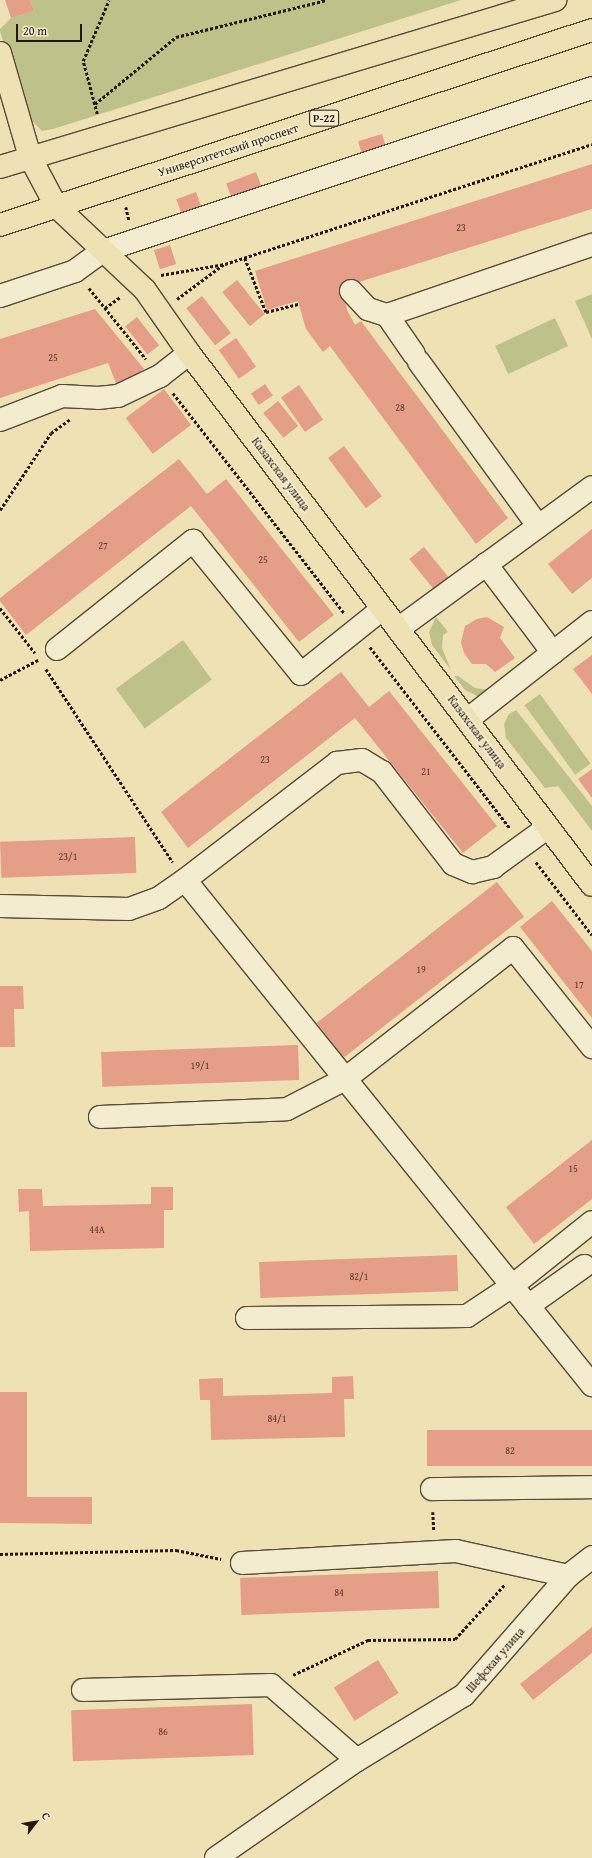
<!DOCTYPE html>
<meta charset="utf-8">
<style>
body{margin:0}
#map{position:relative;width:592px;height:1858px;overflow:hidden;background:#eee2b4;font-family:"Gentium Book Plus",serif}
div>[style]{position:absolute}
[style*='--x']{left:calc(var(--x)*1px);top:calc(var(--y)*1px);width:calc(var(--w)*1px);rotate:calc(var(--a)*1deg)}
.green>*{inset:0;background:#bec28a;transform-origin:0 0}
.building>*{inset:0;background:#e59e88;transform-origin:0 0}
.path>*{height:2.5px;margin-top:-1.25px;transform-origin:0;background:repeating-linear-gradient(90deg,#251813 0 3px,transparent 0 5px)}
.roads{filter:drop-shadow(1px 0 #574a3b) drop-shadow(-1px 0 #574a3b) drop-shadow(0 1px #574a3b) drop-shadow(0 -1px #574a3b)}
.minor>*{height:22px;margin:-11px;padding:0 11px;transform-origin:11px;border-radius:11px;background:#f4ecce}
.major>*{height:22px;margin:-11px;padding:0 11px;transform-origin:11px;border-radius:11px;background:#eee2b4}
.highway>*{height:22px;margin:-11px;padding:0 11px;transform-origin:11px;border-radius:11px;background:#eee2b4}
span{translate:-50% -50%;white-space:nowrap;text-align:center;line-height:1.15;-webkit-text-stroke:3.5px #f4ecce;paint-order:stroke}
.number-label{font-size:10px;color:#553a30}
.number-label span{-webkit-text-stroke-width:0}
.shield-label span{padding:1px 3px;background:#f4ecce;border:1px solid;border-radius:3px;-webkit-text-stroke-width:0}
.shield-label{font-size:11px;color:#251813;font-weight:700}
.street-label{font-size:12px;color:#251813}
.north{position:absolute;left:16px;top:1802px;width:40px;height:40px;-webkit-text-stroke:3px #f4ecce;paint-order:stroke;rotate:59deg;font-size:11px;font-weight:700;line-height:16px;text-align:center;color:#251813}
.north::after{content:'';display:block;margin:auto;width:14px;height:18px;background:#251813;clip-path:polygon(50% 0,100% 100%,50% 72%,0 100%)}
.scale{position:absolute;left:16px;top:24px;width:66px;height:18px;box-sizing:border-box;border:2px solid #251813;border-top:0;padding-left:5px;font-size:12px;line-height:14px;white-space:nowrap;color:#251813;-webkit-text-stroke:3px #f4ecce;paint-order:stroke}
</style>
<div id="map">
<div class="green">
<div style="clip-path:polygon(30px 0,461px 0,53px 129px,42px 131px,25px 114px,0 31px,0 29px,11px 18px,34px 11px)"></div>
<div style="clip-path:polygon(592px 294px,592px 339px,575px 301px)"></div>
<div style="left:555px;top:318px;width:31px;height:66px;rotate:65deg"></div>
<div style="clip-path:polygon(436px 617px,448px 632px,443px 635px,442px 648px,451px 670px,432px 645px,429px 632px)"></div>
<div style="left:183px;top:640px;width:49px;height:83px;rotate:54deg"></div>
<div style="clip-path:polygon(454px 676px,458px 676px,475px 688px,490px 690px,481px 698px,465px 690px)"></div>
<div style="left:540px;top:694px;width:86px;height:19px;rotate:54deg"></div>
<div style="clip-path:polygon(516px 710px,592px 806px,592px 831px,558px 786px,545px 788px,506px 738px,504px 724px,509px 714px)"></div>
</div>
<div class="building">
<div style="clip-path:polygon(5px 0,30px 0,34px 11px,11px 18px)"></div>
<div style="left:382px;top:134px;width:17px;height:25px;rotate:73deg"></div>
<div style="clip-path:polygon(592px 164px,592px 209px,343px 287px,347px 310px,355px 325px,361px 321px,508px 518px,476px 544px,330px 346px,323px 352px,306px 329px,298px 301px,267px 310px,255px 271px)"></div>
<div style="left:256px;top:172px;width:19px;height:32px;rotate:69deg"></div>
<div style="left:196px;top:192px;width:20px;height:21px;rotate:70deg"></div>
<div style="left:170px;top:245px;width:20px;height:17px;rotate:72deg"></div>
<div style="left:237px;top:280px;width:44px;height:19px;rotate:51deg"></div>
<div style="left:202px;top:296px;width:47px;height:20px;rotate:52deg"></div>
<div style="clip-path:polygon(95px 309px,144px 369px,118px 388px,108px 363px,0 398px,0 339px)"></div>
<div style="left:137px;top:317px;width:36px;height:15px;rotate:52deg"></div>
<div style="left:236px;top:338px;width:35px;height:21px;rotate:55deg"></div>
<div style="left:265px;top:384px;width:14px;height:17px;rotate:56deg"></div>
<div style="left:299px;top:385px;width:42px;height:22px;rotate:55deg"></div>
<div style="left:164px;top:389px;width:45px;height:48px;rotate:53deg"></div>
<div style="left:278px;top:401px;width:32px;height:19px;rotate:51deg"></div>
<div style="left:344px;top:446px;width:63px;height:20px;rotate:53deg"></div>
<div style="clip-path:polygon(179px 459px,207px 494px,226px 479px,334px 615px,299px 642px,191px 506px,26px 635px,0 601px,0 598px)"></div>
<div style="clip-path:polygon(592px 529px,592px 578px,572px 594px,548px 564px)"></div>
<div style="left:424px;top:547px;width:40px;height:19px;rotate:51deg"></div>
<div style="clip-path:polygon(487px 617px,504px 627px,500px 638px,515px 658px,495px 672px,486px 664px,472px 664px,464px 653px,461px 642px,465px 626px,477px 619px)"></div>
<div style="clip-path:polygon(592px 655px,592px 694px,573px 669px)"></div>
<div style="clip-path:polygon(341px 672px,369px 707px,389px 691px,497px 826px,463px 853px,355px 718px,188px 848px,161px 812px)"></div>
<div style="clip-path:polygon(592px 769px,592px 798px,578px 779px)"></div>
<div style="left:135px;top:837px;width:36px;height:135px;rotate:88deg"></div>
<div style="left:497px;top:882px;width:44px;height:229px;rotate:52deg"></div>
<div style="clip-path:polygon(552px 901px,592px 951px,592px 1018px,520px 927px)"></div>
<div style="clip-path:polygon(0 986px,23px 986px,24px 1009px,14px 1009px,15px 1047px,0 1047px)"></div>
<div style="left:298px;top:1045px;width:35px;height:197px;rotate:88deg"></div>
<div style="clip-path:polygon(592px 1140px,592px 1199px,534px 1244px,506px 1207px)"></div>
<div style="clip-path:polygon(151px 1187px,173px 1187px,173px 1210px,164px 1210px,164px 1248px,30px 1251px,29px 1211px,19px 1212px,18px 1189px,42px 1189px,43px 1206px,151px 1204px)"></div>
<div style="left:457px;top:1255px;width:36px;height:198px;rotate:88deg"></div>
<div style="clip-path:polygon(353px 1376px,354px 1399px,344px 1399px,345px 1437px,211px 1440px,210px 1400px,200px 1400px,199px 1379px,223px 1378px,223px 1396px,332px 1393px,332px 1377px)"></div>
<div style="clip-path:polygon(0 1392px,27px 1392px,27px 1497px,92px 1497px,92px 1524px,0 1523px)"></div>
<div style="left:592px;top:1430px;width:36px;height:165px;rotate:90deg"></div>
<div style="left:438px;top:1571px;width:37px;height:198px;rotate:88deg"></div>
<div style="clip-path:polygon(592px 1627px,592px 1653px,533px 1700px,520px 1684px)"></div>
<div style="left:378px;top:1660px;width:39px;height:52px;rotate:58deg"></div>
<div style="left:252px;top:1704px;width:51px;height:181px;rotate:88deg"></div>
</div>
<div class="path">
<div style="--x:95;--y:104;--w:105;--a:-39.6"></div>
<div style="--x:176;--y:37;--w:155;--a:-13.8"></div>
<div style="--x:97;--y:114;--w:55;--a:-104.8"></div>
<div style="--x:83;--y:61;--w:66;--a:-66.9"></div>
<div style="--x:126;--y:207;--w:13;--a:77"></div>
<div style="--x:245;--y:258;--w:58;--a:68.7"></div>
<div style="--x:266;--y:312;--w:34;--a:-14"></div>
<div style="--x:161;--y:275;--w:65;--a:-9.8"></div>
<div style="--x:225;--y:264;--w:386;--a:-18.1"></div>
<div style="--x:89;--y:288;--w:91;--a:51.2"></div>
<div style="--x:177;--y:299;--w:59;--a:-36.7"></div>
<div style="--x:105;--y:308;--w:19;--a:-36"></div>
<div style="--x:173;--y:393;--w:279;--a:52.1"></div>
<div style="--x:0;--y:510;--w:92;--a:-56.5"></div>
<div style="--x:51;--y:433;--w:24;--a:-36"></div>
<div style="--x:0;--y:608;--w:57;--a:52.1"></div>
<div style="--x:370;--y:647;--w:229;--a:52.3"></div>
<div style="--x:46;--y:669;--w:231;--a:56.7"></div>
<div style="--x:0;--y:680;--w:43;--a:-27.8"></div>
<div style="--x:536;--y:862;--w:92;--a:52.5"></div>
<div style="--x:433;--y:1512;--w:18;--a:87"></div>
<div style="--x:0;--y:1554;--w:176;--a:-1.3"></div>
<div style="--x:176;--y:1550;--w:46;--a:11.3"></div>
<div style="--x:293;--y:1675;--w:83;--a:-25"></div>
<div style="--x:368;--y:1640;--w:87;--a:-0.7"></div>
<div style="--x:455;--y:1639;--w:74;--a:-47.7"></div>
</div>
<div class="roads">
<div class="minor">
<div style="--x:351;--y:291;--w:25;--a:47"></div>
<div style="--x:368;--y:309;--w:20;--a:18"></div>
<div style="--x:387;--y:315;--w:47;--a:55.3"></div>
<div style="--x:0;--y:296;--w:79;--a:-18.4"></div>
<div style="--x:75;--y:271;--w:34;--a:-36"></div>
<div style="--x:103;--y:251;--w:515;--a:-18.43"></div>
<div style="--x:387;--y:315;--w:217;--a:-18.9"></div>
<div style="--x:419;--y:362;--w:203;--a:54"></div>
<div style="--x:0;--y:420;--w:66;--a:-21.2"></div>
<div style="--x:62;--y:396;--w:36;--a:3"></div>
<div style="--x:98;--y:398;--w:20;--a:-6"></div>
<div style="--x:118;--y:396;--w:47;--a:-25.5"></div>
<div style="--x:160;--y:376;--w:37;--a:-38"></div>
<div style="--x:486;--y:564;--w:111;--a:53"></div>
<div style="--x:398;--y:629;--w:240;--a:-36.2"></div>
<div style="--x:57;--y:649;--w:174;--a:-38.5"></div>
<div style="--x:193;--y:541;--w:171;--a:50.9"></div>
<div style="--x:301;--y:674;--w:104;--a:-38.7"></div>
<div style="--x:467;--y:720;--w:159;--a:-38.1"></div>
<div style="--x:185;--y:880;--w:649;--a:51.13"></div>
<div style="--x:0;--y:906;--w:129;--a:1.3"></div>
<div style="--x:129;--y:909;--w:32;--a:-20"></div>
<div style="--x:159;--y:898;--w:32;--a:-35"></div>
<div style="--x:185;--y:880;--w:192;--a:-37.6"></div>
<div style="--x:337;--y:763;--w:25;--a:-7"></div>
<div style="--x:362;--y:760;--w:23;--a:31"></div>
<div style="--x:382;--y:772;--w:116;--a:52.3"></div>
<div style="--x:453;--y:864;--w:21;--a:23"></div>
<div style="--x:472;--y:872;--w:22;--a:-13"></div>
<div style="--x:493;--y:867;--w:68;--a:-36"></div>
<div style="--x:100;--y:1117;--w:187;--a:-2.4"></div>
<div style="--x:287;--y:1109;--w:65;--a:-27.3"></div>
<div style="--x:345;--y:1079;--w:213;--a:-37.9"></div>
<div style="--x:513;--y:948;--w:127;--a:51.4"></div>
<div style="--x:528;--y:1306;--w:69;--a:-35.5"></div>
<div style="--x:247;--y:1318;--w:220;--a:-0.5"></div>
<div style="--x:467;--y:1316;--w:54;--a:-33.7"></div>
<div style="--x:512;--y:1286;--w:102;--a:-38.7"></div>
<div style="--x:432;--y:1489;--w:160;--a:-0.7"></div>
<div style="--x:242;--y:1563;--w:214;--a:-3.2"></div>
<div style="--x:456;--y:1551;--w:115;--a:12.6"></div>
<div style="--x:83;--y:1690;--w:188;--a:-1.5"></div>
<div style="--x:271;--y:1685;--w:114;--a:41.1"></div>
<div style="--x:216;--y:1858;--w:172;--a:-34.8"></div>
<div style="--x:357;--y:1760;--w:125;--a:-31.3"></div>
<div style="--x:464;--y:1695;--w:158;--a:-48.8"></div>
<div style="--x:568;--y:1576;--w:31;--a:-38"></div>
</div>
<div class="major">
<div style="--x:0;--y:53;--w:108;--a:73.9"></div>
<div style="--x:30;--y:157;--w:55;--a:62"></div>
<div style="--x:56;--y:206;--w:122;--a:43.3"></div>
<div style="--x:145;--y:290;--w:77;--a:55.1"></div>
<div style="--x:189;--y:353;--w:667;--a:52.86"></div>
</div>
<div class="highway">
<div style="--x:0;--y:167;--w:580;--a:-16.75"></div>
<div style="--x:0;--y:225;--w:623;--a:-18.23"></div>
</div>
</div>
<div class="number-label">
<span style="left:461px;top:228px">23</span>
<span style="left:53px;top:358px">25</span>
<span style="left:400px;top:408px">28</span>
<span style="left:103px;top:546px">27</span>
<span style="left:263px;top:560px">25</span>
<span style="left:265px;top:760px">23</span>
<span style="left:426px;top:772px">21</span>
<span style="left:68px;top:857px">23/1</span>
<span style="left:421px;top:970px">19</span>
<span style="left:579px;top:985px">17</span>
<span style="left:200px;top:1066px">19/1</span>
<span style="left:573px;top:1169px">15</span>
<span style="left:97px;top:1230px">44А</span>
<span style="left:359px;top:1277px">82/1</span>
<span style="left:277px;top:1419px">84/1</span>
<span style="left:510px;top:1451px">82</span>
<span style="left:339px;top:1593px">84</span>
<span style="left:163px;top:1732px">86</span>
</div>
<div class="shield-label">
<span style="left:324px;top:118px">Р-22</span>
</div>
<div class="street-label">
<span style="left:228px;top:150px;rotate:-18deg">Университетский проспект</span>
<span style="left:281px;top:474px;rotate:53deg">Казахская улица</span>
<span style="left:477px;top:732px;rotate:53deg">Казахская улица</span>
<span style="left:495px;top:1660px;rotate:-49deg">Шефская улица</span>
</div>
<div class="north">С</div>
<div class="scale">20 m</div>
</div>
